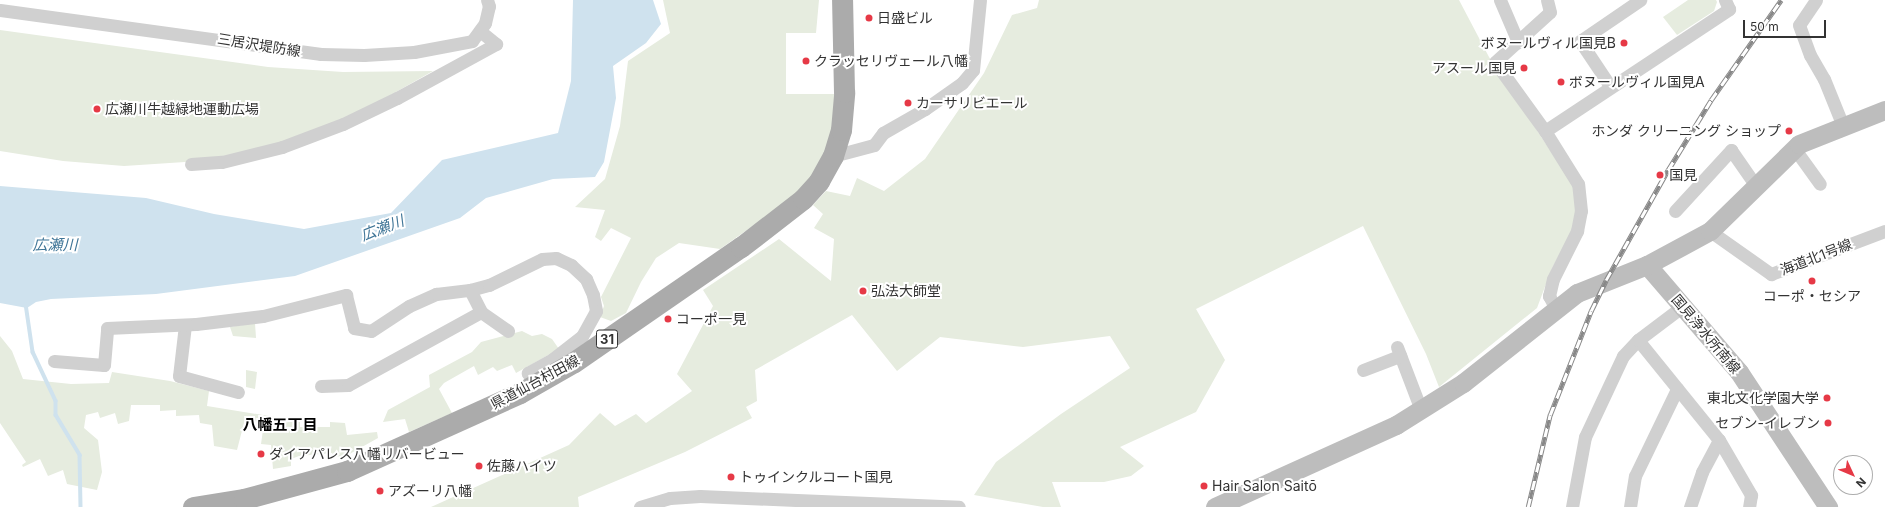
<!DOCTYPE html>
<meta charset="utf-8">
<style>
body{margin:0}
#map{position:relative;width:1885px;height:507px;overflow:hidden;background:#fff;font-family:Inter,"Noto Sans JP",sans-serif}
div>[style]{position:absolute}
[style*='--x']{left:calc(var(--x)*1px);top:calc(var(--y)*1px);width:calc(var(--w)*1px);rotate:calc(var(--a)*1deg)}
.green>*{inset:0;background:#e6ecdf}
.water>*{inset:0;background:#cfe2ee}
.stream>*{height:3.5px;margin:-1.75px;padding:0 1.75px;transform-origin:1.75px;border-radius:1.75px;background:#cfe2ee}
.street>*{height:13px;margin:-6.5px;padding:0 6.5px;transform-origin:6.5px;border-radius:6.5px;background:#d0d0d0}
.secondary>*{height:19px;margin:-9.5px;padding:0 9.5px;transform-origin:9.5px;border-radius:9.5px;background:#bdbdbd}
.primary>*{height:21px;margin:-10.5px;padding:0 10.5px;transform-origin:10.5px;border-radius:10.5px;background:#ababab}
.rail>*{height:4.5px;margin-top:-2.25px;transform-origin:0;background:repeating-linear-gradient(90deg,#fff 0 9px,#888 0 18px);box-sizing:border-box;border-block:1px solid #888}
.dots>*{width:11px;height:11px;translate:-50% -50%;box-sizing:border-box;border:2px solid #fff;border-radius:50%}
span{translate:-50% -50%;white-space:nowrap;text-align:center;line-height:1.15;-webkit-text-stroke:4px #fff;paint-order:stroke}
.shield-label span{padding:1px 3px;background:#fff;border:1px solid;border-radius:3px;-webkit-text-stroke-width:0}
.shield-label{font-size:13px;color:#333;font-weight:700}
.poi-label{font-size:14px;color:#333}
.left{translate:0 -50%;text-align:left}
.right{translate:-100% -50%;text-align:right}
.street-label{font-size:14px;color:#333}
.water-label{font-size:15px;color:#3f7597;font-style:italic}
.neighbourhood-label{font-size:15px;color:#000;font-weight:700}
.north{position:absolute;left:1833px;top:455px;width:40px;height:40px;box-sizing:border-box;background:#fff;border:1px solid #adadad;border-radius:50%;rotate:134deg;font-size:11px;font-weight:700;line-height:16px;text-align:center;color:#333}
.north::after{content:'';display:block;margin:auto;width:14px;height:18px;background:#e63946;clip-path:polygon(50% 0,100% 100%,50% 72%,0 100%)}
.scale{position:absolute;left:1743px;top:20px;width:83px;height:18px;box-sizing:border-box;border:2px solid #333;border-top:0;padding-left:5px;font-size:12px;line-height:14px;white-space:nowrap;color:#333;-webkit-text-stroke:3px #fff;paint-order:stroke}
</style>
<div id="map">
<div class="green">
<div style="clip-path:polygon(663px 0,819px 0,816px 33px,786px 33px,786px 94px,834px 94px,835px 118px,827px 151px,804px 190px,720px 249px,679px 243px,656px 258px,641px 282px,626px 313px,611px 321px,600px 317px,604px 306px,601px 297px,631px 238px,611px 228px,601px 241px,595px 237px,605px 210px,575px 207px,605px 179px,620px 126px,628px 61px,670px 33px)"></div>
<div style="clip-path:polygon(1039px 0,1459px 0,1489px 57px,1574px 187px,1576px 211px,1571px 233px,1552px 268px,1537px 308px,1439px 387px,1426px 354px,1363px 226px,1196px 309px,1225px 360px,1196px 412px,1120px 447px,1144px 466px,1131px 476px,1104px 482px,1052px 482px,1061px 507px,1043px 507px,974px 495px,996px 462px,1061px 414px,1130px 368px,1110px 336px,1023px 347px,940px 337px,897px 371px,852px 315px,755px 370px,757px 401px,746px 407px,752px 418px,685px 452px,578px 497px,579px 507px,431px 507px,569px 445px,600px 413px,615px 426px,636px 414px,646px 423px,692px 391px,677px 374px,713px 306px,703px 290px,779px 239px,831px 281px,834px 239px,814px 228px,823px 214px,813px 205px,826px 191px,850px 196px,857px 178px,884px 191px,925px 159px,984px 73px,1012px 15px,1037px 8px)"></div>
<div style="clip-path:polygon(1688px 0,1716px 0,1717px 2px,1714px 11px,1677px 35px,1663px 17px)"></div>
<div style="clip-path:polygon(0 30px,268px 67px,343px 72px,433px 71px,348px 119px,246px 154px,200px 161px,124px 166px,63px 161px,0 151px)"></div>
<div style="clip-path:polygon(255px 323px,256px 338px,233px 336px,230px 327px)"></div>
<div style="clip-path:polygon(522px 331px,532px 336px,542px 334px,552px 339px,559px 349px,516px 373px,512px 365px,497px 371px,493px 367px,478px 375px,474px 366px,444px 383px,439px 389px,452px 413px,409px 432px,405px 419px,383px 422px,388px 410px,430px 387px,429px 375px,472px 352px,481px 342px)"></div>
<div style="clip-path:polygon(0 336px,12px 351px,23px 379px,71px 384px,109px 383px,112px 372px,170px 381px,209px 391px,207px 406px,300px 421px,300px 427px,330px 427px,330px 422px,345px 423px,347px 435px,377px 432px,378px 438px,346px 456px,334px 457px,332px 453px,299px 456px,291px 459px,291px 466px,273px 469px,271px 445px,261px 444px,264px 423px,245px 419px,237px 450px,214px 446px,212px 425px,200px 423px,199px 415px,176px 416px,176px 410px,160px 411px,160px 405px,131px 405px,129px 421px,118px 424px,115px 413px,100px 418px,98px 412px,86px 415px,84px 428px,98px 440px,102px 472px,97px 490px,67px 484px,63px 470px,48px 476px,40px 459px,23px 467px,22px 465px,26px 462px,0 423px)"></div>
<div style="clip-path:polygon(246px 370px,257px 372px,255px 389px,246px 387px)"></div>
</div>
<div class="water">
<div style="clip-path:polygon(573px 0,653px 0,661px 24px,646px 43px,613px 66px,616px 98px,604px 162px,595px 177px,553px 179px,486px 198px,460px 218px,295px 276px,156px 294px,51px 299px,36px 302px,27px 308px,0 303px,0 186px,146px 198px,214px 214px,304px 229px,391px 213px,442px 160px,558px 133px,571px 81px)"></div>
</div>
<div class="stream">
<div style="--x:26;--y:304;--w:49;--a:81.7"></div>
<div style="--x:33;--y:352;--w:54;--a:64.9"></div>
<div style="--x:56;--y:401;--w:14;--a:90"></div>
<div style="--x:56;--y:415;--w:47;--a:59"></div>
<div style="--x:80;--y:455;--w:52;--a:88.9"></div>
</div>
<div class="street">
<div style="--x:1500;--y:0;--w:46;--a:66.8"></div>
<div style="--x:1816;--y:0;--w:30;--a:124"></div>
<div style="--x:1799;--y:25;--w:32;--a:70"></div>
<div style="--x:1810;--y:55;--w:28;--a:60"></div>
<div style="--x:1824;--y:79;--w:51;--a:68"></div>
<div style="--x:0;--y:10;--w:324;--a:7.8"></div>
<div style="--x:321;--y:54;--w:43;--a:1.3"></div>
<div style="--x:364;--y:55;--w:50;--a:-3.4"></div>
<div style="--x:414;--y:52;--w:59;--a:-10.7"></div>
<div style="--x:472;--y:41;--w:22;--a:-54"></div>
<div style="--x:485;--y:23;--w:17;--a:-77"></div>
<div style="--x:489;--y:6;--w:6;--a:-108"></div>
<div style="--x:1610;--y:86;--w:54;--a:-123.7"></div>
<div style="--x:1580;--y:41;--w:73;--a:-34.3"></div>
<div style="--x:1545;--y:131;--w:85;--a:-125.9"></div>
<div style="--x:1495;--y:62;--w:74;--a:-42.3"></div>
<div style="--x:1550;--y:12;--w:12;--a:-104"></div>
<div style="--x:1794;--y:148;--w:44;--a:54.2"></div>
<div style="--x:833;--y:156;--w:42;--a:-15"></div>
<div style="--x:874;--y:145;--w:15;--a:-53"></div>
<div style="--x:883;--y:133;--w:48;--a:-29.7"></div>
<div style="--x:925;--y:109;--w:45;--a:-35.1"></div>
<div style="--x:962;--y:83;--w:17;--a:-50"></div>
<div style="--x:973;--y:70;--w:70;--a:-84.3"></div>
<div style="--x:191;--y:164;--w:31;--a:-4"></div>
<div style="--x:222;--y:162;--w:62;--a:-14"></div>
<div style="--x:282;--y:147;--w:65;--a:-20.7"></div>
<div style="--x:343;--y:124;--w:60;--a:-25.7"></div>
<div style="--x:397;--y:98;--w:113;--a:-28.6"></div>
<div style="--x:496;--y:44;--w:21;--a:-141"></div>
<div style="--x:1675;--y:211;--w:83;--a:-47.4"></div>
<div style="--x:1731;--y:150;--w:44;--a:55.2"></div>
<div style="--x:1710;--y:231;--w:75;--a:35.2"></div>
<div style="--x:1771;--y:274;--w:122;--a:-20.7"></div>
<div style="--x:470;--y:290;--w:25;--a:63"></div>
<div style="--x:481;--y:312;--w:33;--a:35"></div>
<div style="--x:1556;--y:309;--w:15;--a:-118"></div>
<div style="--x:1549;--y:296;--w:17;--a:-77"></div>
<div style="--x:1553;--y:279;--w:54;--a:-63.4"></div>
<div style="--x:1577;--y:231;--w:20;--a:-79"></div>
<div style="--x:1581;--y:211;--w:27;--a:-96"></div>
<div style="--x:1578;--y:184;--w:62;--a:-121.9"></div>
<div style="--x:1545;--y:131;--w:221;--a:-33.5"></div>
<div style="--x:1729;--y:9;--w:10;--a:-114"></div>
<div style="--x:185;--y:325;--w:51;--a:96.7"></div>
<div style="--x:179;--y:376;--w:61;--a:15.2"></div>
<div style="--x:1638;--y:340;--w:129;--a:51"></div>
<div style="--x:1719;--y:440;--w:64;--a:59.8"></div>
<div style="--x:1751;--y:495;--w:12;--a:99"></div>
<div style="--x:1397;--y:347;--w:67;--a:69.1"></div>
<div style="--x:54;--y:361;--w:50;--a:4.6"></div>
<div style="--x:104;--y:365;--w:37;--a:-85"></div>
<div style="--x:107;--y:328;--w:89;--a:-2.6"></div>
<div style="--x:196;--y:324;--w:67;--a:-6.8"></div>
<div style="--x:263;--y:316;--w:86;--a:-14.2"></div>
<div style="--x:346;--y:295;--w:34;--a:76"></div>
<div style="--x:354;--y:328;--w:17;--a:10"></div>
<div style="--x:371;--y:331;--w:45;--a:-33.3"></div>
<div style="--x:409;--y:306;--w:30;--a:-24"></div>
<div style="--x:436;--y:294;--w:34;--a:-7"></div>
<div style="--x:470;--y:290;--w:20;--a:-15"></div>
<div style="--x:489;--y:285;--w:59;--a:-26.1"></div>
<div style="--x:542;--y:259;--w:14;--a:-4"></div>
<div style="--x:556;--y:258;--w:17;--a:25"></div>
<div style="--x:571;--y:265;--w:21;--a:43"></div>
<div style="--x:586;--y:279;--w:17;--a:66"></div>
<div style="--x:593;--y:295;--w:16;--a:79"></div>
<div style="--x:596;--y:311;--w:29;--a:119"></div>
<div style="--x:582;--y:336;--w:37;--a:142"></div>
<div style="--x:553;--y:359;--w:29;--a:151"></div>
<div style="--x:528;--y:373;--w:14;--a:60"></div>
<div style="--x:1363;--y:370;--w:40;--a:-21"></div>
<div style="--x:321;--y:386;--w:27;--a:-2"></div>
<div style="--x:348;--y:385;--w:152;--a:-28.8"></div>
<div style="--x:640;--y:507;--w:31;--a:-17"></div>
<div style="--x:670;--y:498;--w:30;--a:-4"></div>
<div style="--x:700;--y:496;--w:259;--a:2.4"></div>
<div style="--x:1572;--y:507;--w:71;--a:-79.5"></div>
<div style="--x:1585;--y:437;--w:89;--a:-64.9"></div>
<div style="--x:1623;--y:356;--w:22;--a:-47"></div>
<div style="--x:1638;--y:340;--w:56;--a:-37.1"></div>
<div style="--x:1630;--y:507;--w:31;--a:-81"></div>
<div style="--x:1635;--y:476;--w:97;--a:-64.2"></div>
<div style="--x:1690;--y:507;--w:37;--a:-71"></div>
<div style="--x:1702;--y:472;--w:36;--a:-62"></div>
</div>
<div class="secondary">
<div style="--x:1647;--y:265;--w:141;--a:49.3"></div>
<div style="--x:1739;--y:372;--w:162;--a:56.6"></div>
<div style="--x:1215;--y:507;--w:199;--a:-24.4"></div>
<div style="--x:1396;--y:425;--w:79;--a:-32.1"></div>
<div style="--x:1463;--y:383;--w:145;--a:-38.3"></div>
<div style="--x:1577;--y:293;--w:75;--a:-21.8"></div>
<div style="--x:1647;--y:265;--w:72;--a:-28.4"></div>
<div style="--x:1710;--y:231;--w:124;--a:-44.3"></div>
<div style="--x:1799;--y:144;--w:92;--a:-21.6"></div>
</div>
<div class="primary">
<div style="--x:193;--y:507;--w:52;--a:-8.9"></div>
<div style="--x:244;--y:499;--w:107;--a:-15.2"></div>
<div style="--x:347;--y:471;--w:190;--a:-24.3"></div>
<div style="--x:520;--y:393;--w:62;--a:-29.9"></div>
<div style="--x:574;--y:362;--w:203;--a:-34.6"></div>
<div style="--x:741;--y:247;--w:78;--a:-37.7"></div>
<div style="--x:803;--y:199;--w:24;--a:-48"></div>
<div style="--x:819;--y:181;--w:29;--a:-61"></div>
<div style="--x:833;--y:156;--w:27;--a:-73"></div>
<div style="--x:841;--y:130;--w:38;--a:-85"></div>
<div style="--x:844;--y:92;--w:92;--a:-91.2"></div>
</div>
<div class="rail">
<div style="--x:1528;--y:507;--w:95;--a:-76.6"></div>
<div style="--x:1550;--y:415;--w:112;--a:-68.5"></div>
<div style="--x:1591;--y:311;--w:34;--a:-64"></div>
<div style="--x:1606;--y:280;--w:126;--a:-60.6"></div>
<div style="--x:1668;--y:170;--w:82;--a:-58.4"></div>
<div style="--x:1711;--y:100;--w:122;--a:-55"></div>
</div>
<div class="dots">
<div style="left:869px;top:18px;background:#e63946"></div>
<div style="left:1624px;top:43px;background:#e63946"></div>
<div style="left:806px;top:61px;background:#e63946"></div>
<div style="left:1524px;top:68px;background:#e63946"></div>
<div style="left:1561px;top:82px;background:#e63946"></div>
<div style="left:908px;top:103px;background:#e63946"></div>
<div style="left:97px;top:109px;background:#e63946"></div>
<div style="left:1789px;top:131px;background:#e63946"></div>
<div style="left:1660px;top:175px;background:#e63946"></div>
<div style="left:1812px;top:281px;background:#e63946"></div>
<div style="left:863px;top:291px;background:#e63946"></div>
<div style="left:668px;top:319px;background:#e63946"></div>
<div style="left:1827px;top:398px;background:#e63946"></div>
<div style="left:1828px;top:423px;background:#e63946"></div>
<div style="left:261px;top:454px;background:#e63946"></div>
<div style="left:479px;top:466px;background:#e63946"></div>
<div style="left:731px;top:477px;background:#e63946"></div>
<div style="left:1204px;top:486px;background:#e63946"></div>
<div style="left:380px;top:491px;background:#e63946"></div>
</div>
<div class="shield-label">
<span style="left:607px;top:339px">31</span>
</div>
<div class="poi-label">
<span class="left" style="left:877px;top:18px">日盛ビル</span>
<span class="right" style="left:1616px;top:43px">ボヌールヴィル国見B</span>
<span class="left" style="left:814px;top:61px">クラッセリヴェール八幡</span>
<span class="right" style="left:1516px;top:68px">アスール国見</span>
<span class="left" style="left:1569px;top:82px">ボヌールヴィル国見A</span>
<span class="left" style="left:916px;top:103px">カーサリビエール</span>
<span class="left" style="left:105px;top:109px">広瀬川牛越緑地運動広場</span>
<span class="right" style="left:1781px;top:131px">ホンダ クリーニング ショップ</span>
<span class="left" style="left:1669px;top:175px">国見</span>
<span class="left" style="left:871px;top:291px">弘法大師堂</span>
<span style="left:1812px;top:296px">コーポ・セシア</span>
<span class="left" style="left:676px;top:319px">コーポ一見</span>
<span class="right" style="left:1819px;top:398px">東北文化学園大学</span>
<span class="right" style="left:1820px;top:423px">セブン-イレブン</span>
<span class="left" style="left:269px;top:454px">ダイアパレス八幡リバービュー</span>
<span class="left" style="left:487px;top:466px">佐藤ハイツ</span>
<span class="left" style="left:739px;top:477px">トゥインクルコート国見</span>
<span class="left" style="left:1212px;top:486px">Hair Salon Saitō</span>
<span class="left" style="left:388px;top:491px">アズーリ八幡</span>
</div>
<div class="street-label">
<span style="left:259px;top:45px;rotate:9deg">三居沢堤防線</span>
<span style="left:1816px;top:257px;rotate:-21deg">海道北1号線</span>
<span style="left:1706px;top:334px;rotate:50deg">国見浄水所南線</span>
<span style="left:535px;top:382px;rotate:-28deg">県道仙台村田線</span>
</div>
<div class="water-label">
<span style="left:382px;top:228px;rotate:-21deg">広瀬川</span>
<span style="left:55px;top:245px">広瀬川</span>
</div>
<div class="neighbourhood-label">
<span style="left:280px;top:425px">八幡五丁目</span>
</div>
<div class="north">N</div>
<div class="scale">50 m</div>
</div>
